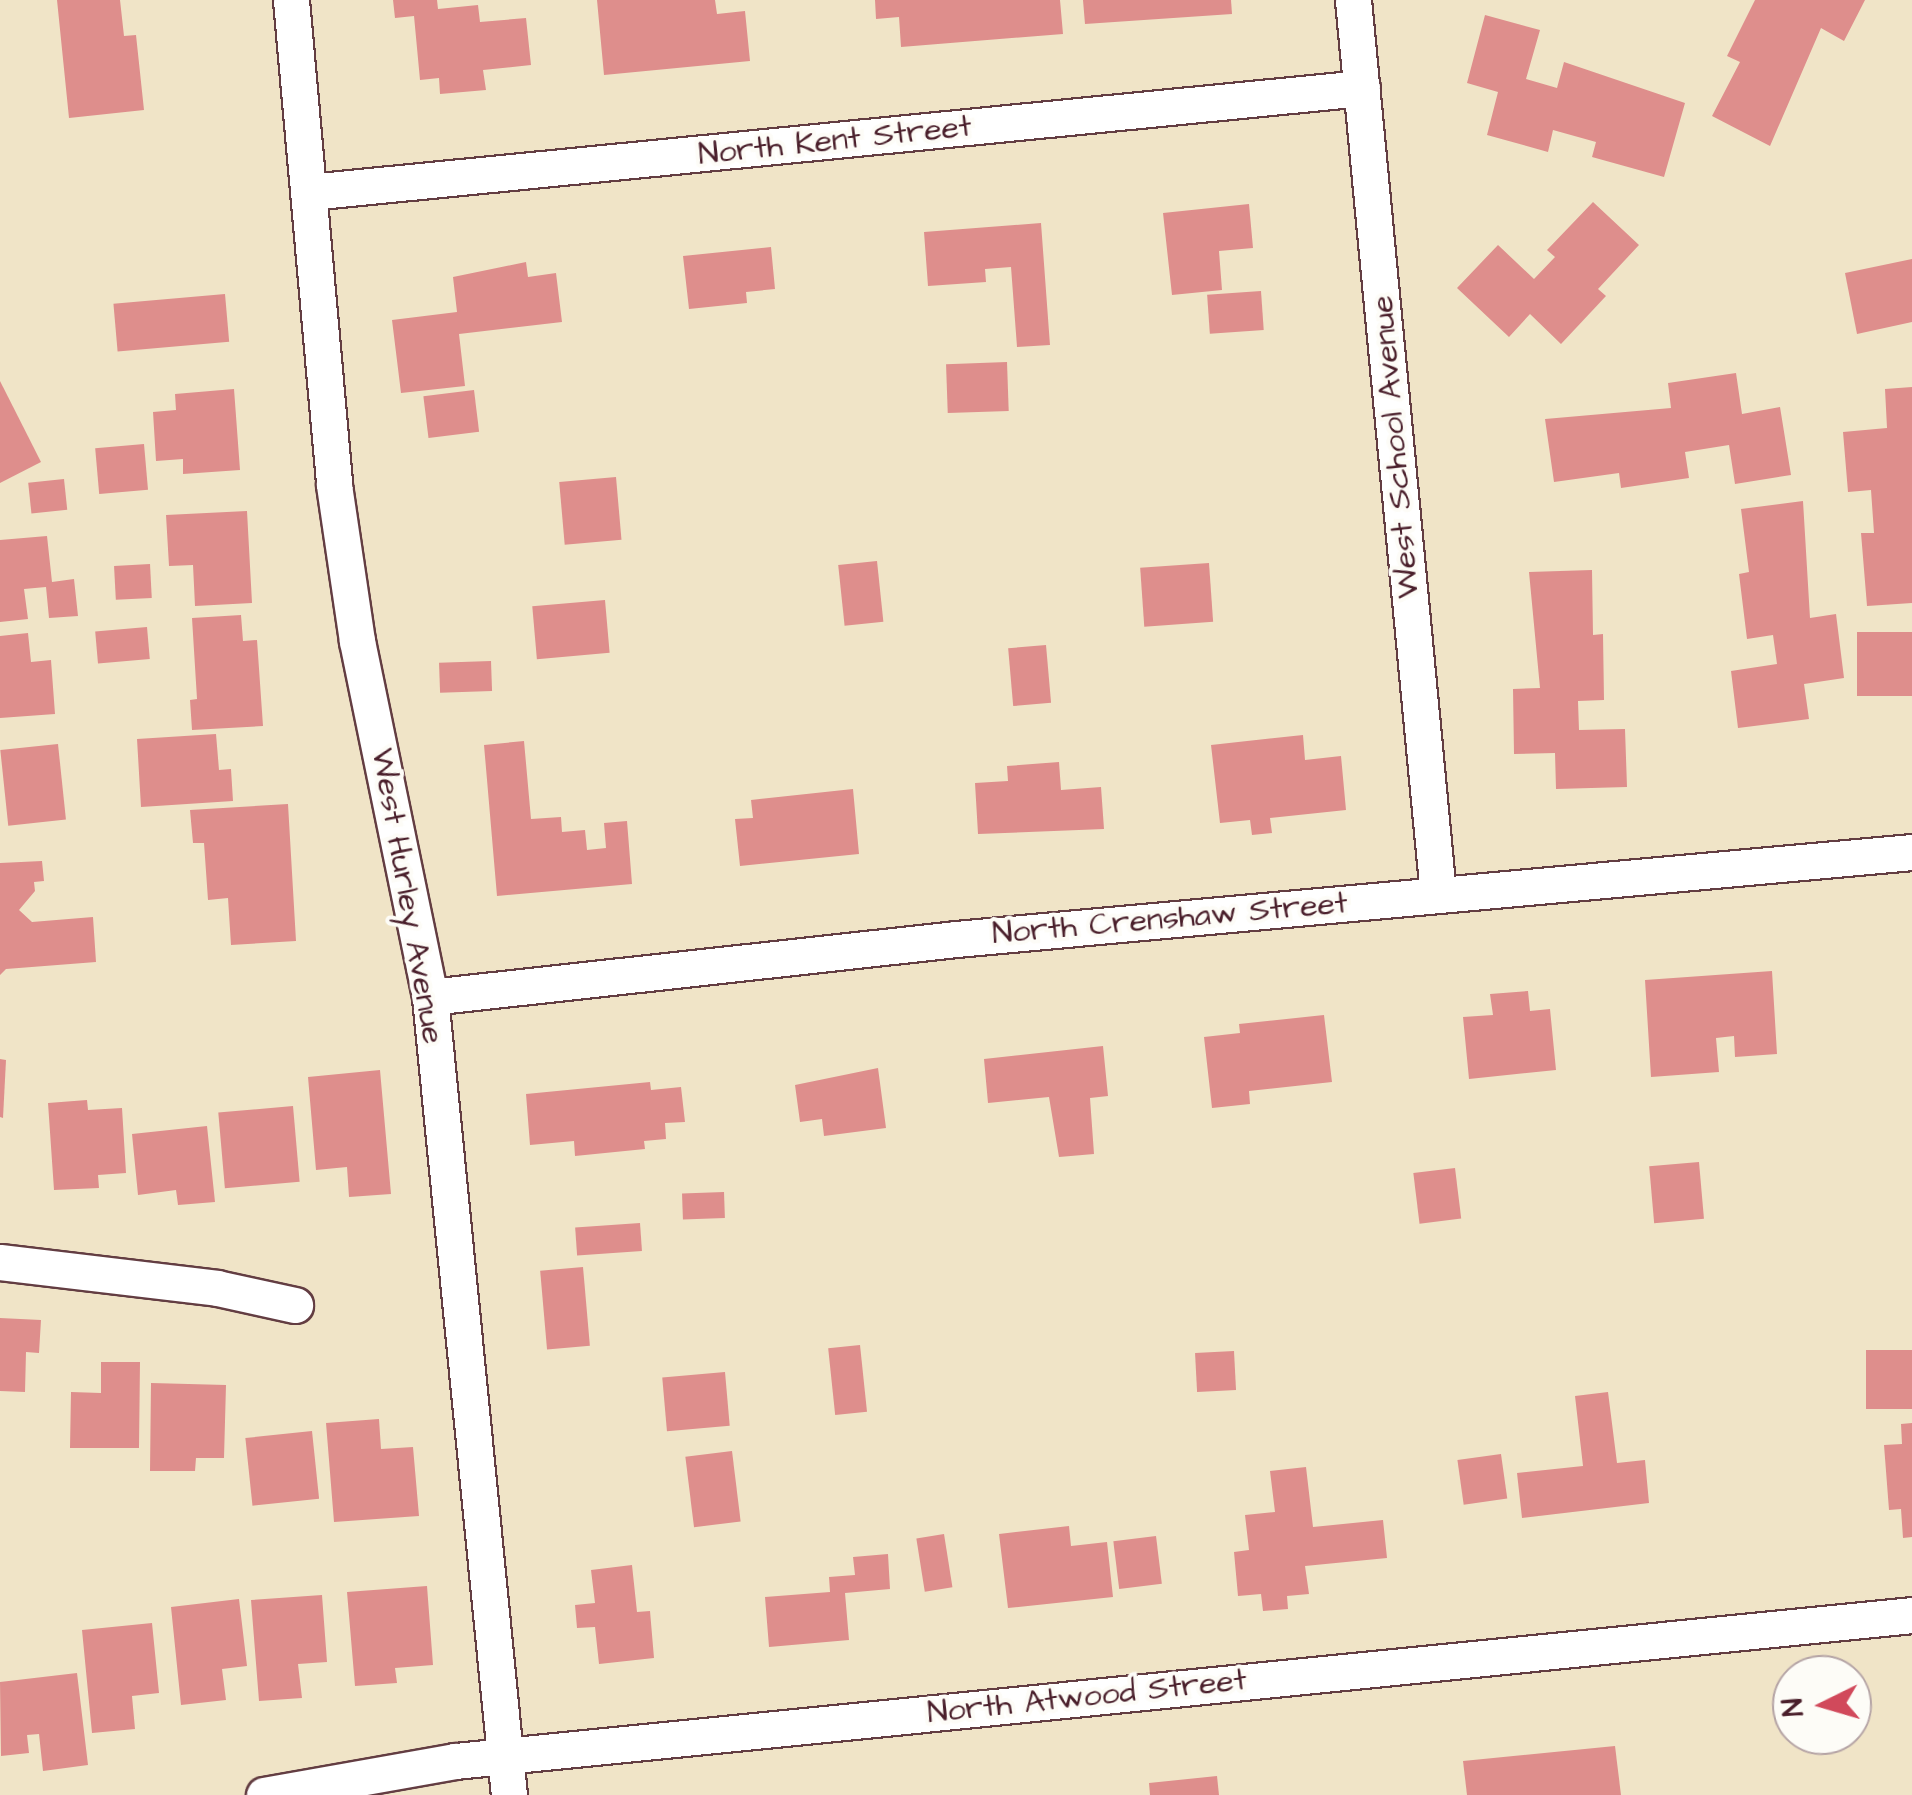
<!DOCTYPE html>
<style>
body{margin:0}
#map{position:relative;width:1912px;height:1795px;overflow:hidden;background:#f0e4c7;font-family:"Architects Daughter",sans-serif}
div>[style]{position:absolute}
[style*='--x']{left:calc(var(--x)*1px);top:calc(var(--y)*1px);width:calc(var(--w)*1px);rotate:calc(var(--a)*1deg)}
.building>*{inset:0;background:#de8e8c;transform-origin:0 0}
.roads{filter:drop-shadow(2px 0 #633d42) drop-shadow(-2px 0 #633d42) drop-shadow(0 2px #633d42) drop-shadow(0 -2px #633d42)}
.minor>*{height:35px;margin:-17.5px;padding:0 17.5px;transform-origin:17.5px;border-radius:17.5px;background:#fff}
span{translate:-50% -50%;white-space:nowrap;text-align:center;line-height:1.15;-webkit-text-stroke:8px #fdfcf7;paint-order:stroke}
.street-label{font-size:32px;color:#4a1f2b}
.north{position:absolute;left:1772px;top:1655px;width:100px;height:100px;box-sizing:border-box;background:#fdfcf7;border:2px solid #b5a4a5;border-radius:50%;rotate:265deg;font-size:28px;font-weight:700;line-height:40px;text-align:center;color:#4a1f2b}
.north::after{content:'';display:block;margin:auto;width:35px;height:45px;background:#d1495b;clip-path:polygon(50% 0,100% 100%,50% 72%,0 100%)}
</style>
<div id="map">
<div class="building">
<div style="clip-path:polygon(57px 0,120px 0,124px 36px,136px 35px,144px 110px,69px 118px)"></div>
<div style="clip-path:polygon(393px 0,437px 0,438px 9px,478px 5px,480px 22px,526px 18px,531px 65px,483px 70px,486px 90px,440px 94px,439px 78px,420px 80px,414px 16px,395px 18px)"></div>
<div style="clip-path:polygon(597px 0,715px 0,717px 14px,745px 11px,750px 61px,604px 75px)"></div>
<div style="clip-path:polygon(875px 0,1060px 0,1063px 34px,901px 47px,899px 17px,876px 19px)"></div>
<div style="clip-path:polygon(1083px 0,1231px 0,1232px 14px,1085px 24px)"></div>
<div style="clip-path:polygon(1755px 0,1865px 0,1844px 41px,1821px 28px,1770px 146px,1712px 116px,1740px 62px,1727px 56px)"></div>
<div style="clip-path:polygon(1485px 15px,1540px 30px,1526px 79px,1557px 88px,1564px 62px,1685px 103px,1664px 177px,1592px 157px,1596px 142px,1553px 130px,1548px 152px,1487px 135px,1498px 92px,1467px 83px)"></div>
<div style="clip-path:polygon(1593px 202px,1639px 245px,1598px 289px,1606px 296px,1561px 344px,1530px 314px,1509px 337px,1457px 288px,1498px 245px,1534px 279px,1555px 257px,1547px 250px)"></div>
<div style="clip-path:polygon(1249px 204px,1253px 248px,1219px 251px,1222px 290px,1172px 295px,1163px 213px)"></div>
<div style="clip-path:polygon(1041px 223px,1050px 345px,1017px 347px,1011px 267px,985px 269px,986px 282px,928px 286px,924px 232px)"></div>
<div style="clip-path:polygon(771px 247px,775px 289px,746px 292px,747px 303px,689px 309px,683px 256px)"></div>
<div style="clip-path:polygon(1912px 259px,1912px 322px,1857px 334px,1845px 273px)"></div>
<div style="clip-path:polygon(526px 262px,528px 277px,556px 273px,562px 322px,459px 334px,465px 386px,401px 393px,392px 320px,457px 312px,453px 277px)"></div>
<div style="left:1261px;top:291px;width:39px;height:54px;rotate:86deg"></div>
<div style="left:225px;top:294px;width:48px;height:112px;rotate:85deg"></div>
<div style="left:1007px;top:362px;width:49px;height:61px;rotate:88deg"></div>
<div style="clip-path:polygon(1736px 373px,1742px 414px,1780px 407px,1791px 475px,1735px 484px,1729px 445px,1685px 452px,1689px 478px,1621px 488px,1619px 473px,1554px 482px,1545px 419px,1671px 408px,1668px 383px)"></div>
<div style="clip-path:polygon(0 381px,41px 462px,0 483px)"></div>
<div style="clip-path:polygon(1912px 387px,1912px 603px,1867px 606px,1861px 533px,1874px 533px,1871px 490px,1848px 492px,1843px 432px,1887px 428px,1885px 389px)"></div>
<div style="clip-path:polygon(234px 389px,240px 470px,183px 474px,183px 459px,156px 461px,153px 412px,176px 410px,175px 394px)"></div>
<div style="left:474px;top:390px;width:42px;height:51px;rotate:83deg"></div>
<div style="left:144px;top:444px;width:46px;height:49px;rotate:85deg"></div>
<div style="left:616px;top:477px;width:63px;height:57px;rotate:85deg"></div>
<div style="left:64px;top:479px;width:31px;height:36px;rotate:84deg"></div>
<div style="clip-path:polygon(1803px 501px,1810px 618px,1836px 614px,1844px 678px,1804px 684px,1809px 719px,1738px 728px,1731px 671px,1777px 664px,1773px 635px,1747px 639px,1739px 574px,1749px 572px,1741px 509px)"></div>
<div style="clip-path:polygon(247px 511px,252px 603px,195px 606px,193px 565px,169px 566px,166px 515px)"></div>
<div style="clip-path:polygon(47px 536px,52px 582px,74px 579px,78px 616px,49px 618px,46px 587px,24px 589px,28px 619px,0 622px,0 540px)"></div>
<div style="left:877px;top:561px;width:61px;height:39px;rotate:84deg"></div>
<div style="left:1209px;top:563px;width:59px;height:69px;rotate:86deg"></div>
<div style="left:150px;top:564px;width:34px;height:36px;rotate:87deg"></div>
<div style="clip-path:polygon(1592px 570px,1593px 635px,1603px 634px,1604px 700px,1578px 701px,1579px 730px,1625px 729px,1627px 787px,1556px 789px,1555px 753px,1514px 754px,1513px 689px,1540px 688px,1529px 572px)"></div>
<div style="left:605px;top:600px;width:53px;height:73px;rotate:85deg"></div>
<div style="clip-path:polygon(241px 615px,243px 641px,257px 640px,263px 726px,192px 730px,190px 700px,197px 699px,192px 618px)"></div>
<div style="left:147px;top:627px;width:32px;height:52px;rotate:85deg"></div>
<div style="left:1912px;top:632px;width:64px;height:55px;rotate:90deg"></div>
<div style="clip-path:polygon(28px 633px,31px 662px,51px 660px,55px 714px,0 718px,0 636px)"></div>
<div style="left:1046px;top:645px;width:58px;height:38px;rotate:85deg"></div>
<div style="left:491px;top:661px;width:30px;height:52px;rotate:88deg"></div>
<div style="clip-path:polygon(216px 734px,219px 770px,231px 769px,233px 801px,141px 807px,137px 739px)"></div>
<div style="clip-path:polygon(1303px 735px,1305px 760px,1341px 756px,1346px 810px,1270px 818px,1272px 833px,1252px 835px,1250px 820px,1220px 823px,1211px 745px)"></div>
<div style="clip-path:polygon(524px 741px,531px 819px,561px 817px,562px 832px,585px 830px,587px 850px,606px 848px,604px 823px,627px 821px,632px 884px,497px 896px,484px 745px)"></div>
<div style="left:58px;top:744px;width:76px;height:58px;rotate:84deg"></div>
<div style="clip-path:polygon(1059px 762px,1061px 790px,1101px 787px,1104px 829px,978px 834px,975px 783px,1008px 781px,1007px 766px)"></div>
<div style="clip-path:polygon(853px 789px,859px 854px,740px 866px,735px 819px,753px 818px,751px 800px)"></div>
<div style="clip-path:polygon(288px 804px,296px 941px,231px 945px,228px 898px,208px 900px,204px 843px,193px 843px,190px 810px)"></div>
<div style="clip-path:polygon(42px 861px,44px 881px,34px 882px,35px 891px,19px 910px,32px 922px,93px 917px,96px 962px,6px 969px,0 975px,0 863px)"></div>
<div style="clip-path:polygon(1772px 971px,1777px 1054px,1735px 1057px,1734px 1036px,1716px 1038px,1719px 1072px,1651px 1077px,1645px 980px)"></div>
<div style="clip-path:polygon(1528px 991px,1530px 1011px,1550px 1009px,1556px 1070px,1469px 1079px,1463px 1017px,1493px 1015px,1490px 994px)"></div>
<div style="clip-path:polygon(1324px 1015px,1332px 1082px,1249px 1091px,1250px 1104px,1212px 1108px,1204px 1037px,1240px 1033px,1239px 1024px)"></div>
<div style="clip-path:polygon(1103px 1046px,1108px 1096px,1090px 1098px,1094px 1154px,1059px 1157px,1049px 1097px,988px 1103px,984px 1059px)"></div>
<div style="clip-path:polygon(0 1059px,6px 1060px,3px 1118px,0 1117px)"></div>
<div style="clip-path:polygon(878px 1068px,886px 1128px,824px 1136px,822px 1119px,800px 1122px,795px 1085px)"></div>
<div style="clip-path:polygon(380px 1070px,391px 1194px,349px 1197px,347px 1167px,316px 1170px,308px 1077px)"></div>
<div style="clip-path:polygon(650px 1082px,651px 1090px,681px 1087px,685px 1122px,665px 1123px,666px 1139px,644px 1141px,645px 1149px,575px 1156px,574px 1141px,530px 1145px,526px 1094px)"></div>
<div style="clip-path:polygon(87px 1100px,88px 1110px,122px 1108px,126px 1173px,98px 1175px,99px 1188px,54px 1190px,48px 1103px)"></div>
<div style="left:293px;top:1106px;width:76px;height:75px;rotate:85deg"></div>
<div style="clip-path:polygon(207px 1126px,215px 1202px,178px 1205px,176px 1190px,138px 1195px,132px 1134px)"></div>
<div style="left:1699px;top:1162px;width:57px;height:50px;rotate:85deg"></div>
<div style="left:1455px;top:1168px;width:51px;height:42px;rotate:83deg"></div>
<div style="left:724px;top:1192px;width:26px;height:42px;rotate:88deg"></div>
<div style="left:640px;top:1223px;width:28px;height:65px;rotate:86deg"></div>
<div style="left:583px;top:1267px;width:79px;height:43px;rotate:85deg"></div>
<div style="clip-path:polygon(0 1318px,41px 1320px,39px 1353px,26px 1352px,25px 1392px,0 1391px)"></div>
<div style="left:860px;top:1345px;width:67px;height:32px;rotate:84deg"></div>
<div style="left:1912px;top:1350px;width:59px;height:46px;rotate:90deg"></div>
<div style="left:1234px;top:1351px;width:39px;height:39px;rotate:87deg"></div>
<div style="clip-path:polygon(101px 1362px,140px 1362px,139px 1448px,70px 1448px,71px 1392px,101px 1393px)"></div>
<div style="left:725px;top:1372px;width:54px;height:63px;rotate:85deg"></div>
<div style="clip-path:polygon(151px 1383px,226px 1385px,224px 1458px,196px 1458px,195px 1471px,150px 1471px)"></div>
<div style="clip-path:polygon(1608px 1392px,1617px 1463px,1645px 1460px,1649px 1503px,1522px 1518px,1517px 1473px,1583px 1466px,1575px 1396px)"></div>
<div style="clip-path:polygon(379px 1419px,381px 1449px,413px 1447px,419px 1516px,334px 1522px,326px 1423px)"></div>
<div style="clip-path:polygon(1912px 1423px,1912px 1537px,1903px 1538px,1901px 1509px,1889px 1510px,1884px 1445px,1902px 1444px,1901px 1424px)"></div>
<div style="left:312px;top:1431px;width:68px;height:67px;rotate:84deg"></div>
<div style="left:732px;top:1451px;width:71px;height:47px;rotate:83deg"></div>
<div style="left:1501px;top:1454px;width:45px;height:44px;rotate:82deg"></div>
<div style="clip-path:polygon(1306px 1467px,1313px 1527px,1383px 1520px,1387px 1558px,1305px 1566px,1309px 1594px,1287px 1596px,1288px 1609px,1263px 1611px,1261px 1594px,1238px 1596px,1234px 1552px,1249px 1550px,1245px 1515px,1275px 1512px,1270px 1471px)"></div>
<div style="clip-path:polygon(1069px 1526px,1071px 1546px,1107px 1542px,1113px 1597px,1008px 1608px,999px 1534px)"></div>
<div style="left:944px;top:1534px;width:54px;height:28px;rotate:81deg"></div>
<div style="left:1156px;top:1536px;width:48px;height:43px;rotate:83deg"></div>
<div style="clip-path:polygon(888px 1554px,890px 1589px,845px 1593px,849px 1640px,769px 1647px,765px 1597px,830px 1592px,829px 1577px,855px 1575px,853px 1557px)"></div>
<div style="clip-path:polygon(632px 1565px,637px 1612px,650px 1611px,654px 1658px,599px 1664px,595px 1627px,577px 1628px,575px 1605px,595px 1603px,591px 1570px)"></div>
<div style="clip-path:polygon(427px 1586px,433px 1665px,395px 1668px,397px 1683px,355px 1686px,347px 1592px)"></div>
<div style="clip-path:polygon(322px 1595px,327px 1662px,298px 1664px,302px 1698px,259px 1701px,251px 1600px)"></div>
<div style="clip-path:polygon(239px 1599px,247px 1666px,222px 1669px,226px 1700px,181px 1705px,171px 1607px)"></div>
<div style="clip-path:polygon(152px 1623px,159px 1693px,132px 1696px,135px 1729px,92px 1733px,82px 1630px)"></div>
<div style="clip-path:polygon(77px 1673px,88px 1765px,43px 1771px,39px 1734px,27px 1735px,29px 1753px,1px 1756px,0 1682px)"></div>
<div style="clip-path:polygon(1615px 1746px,1621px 1795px,1467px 1795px,1463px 1761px)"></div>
<div style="clip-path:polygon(1217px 1776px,1219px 1795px,1150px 1795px,1149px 1783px)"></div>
</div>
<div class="roads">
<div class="minor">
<div style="--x:291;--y:0;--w:487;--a:84.9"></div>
<div style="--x:334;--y:485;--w:158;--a:81.6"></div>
<div style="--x:357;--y:641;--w:363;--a:78.4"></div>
<div style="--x:430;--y:997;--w:802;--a:84.35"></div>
<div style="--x:1353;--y:0;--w:899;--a:84.57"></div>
<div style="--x:309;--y:192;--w:1058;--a:-5.64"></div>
<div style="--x:430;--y:997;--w:529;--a:-6.29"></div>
<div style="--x:956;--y:939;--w:960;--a:-5.2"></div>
<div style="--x:0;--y:1262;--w:219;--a:6.8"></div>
<div style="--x:217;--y:1288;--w:80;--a:12.3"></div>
<div style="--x:264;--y:1795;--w:194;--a:-10.1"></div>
<div style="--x:455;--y:1761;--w:1464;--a:-5.72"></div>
</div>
</div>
<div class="street-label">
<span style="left:835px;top:141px;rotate:-6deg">North Kent Street</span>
<span style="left:1396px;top:447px;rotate:-95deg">West School Avenue</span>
<span style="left:407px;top:896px;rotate:80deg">West Hurley Avenue</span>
<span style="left:1170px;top:919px;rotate:-5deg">North Crenshaw Street</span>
<span style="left:1087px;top:1697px;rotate:-6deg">North Atwood Street</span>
</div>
<div class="north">N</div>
</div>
